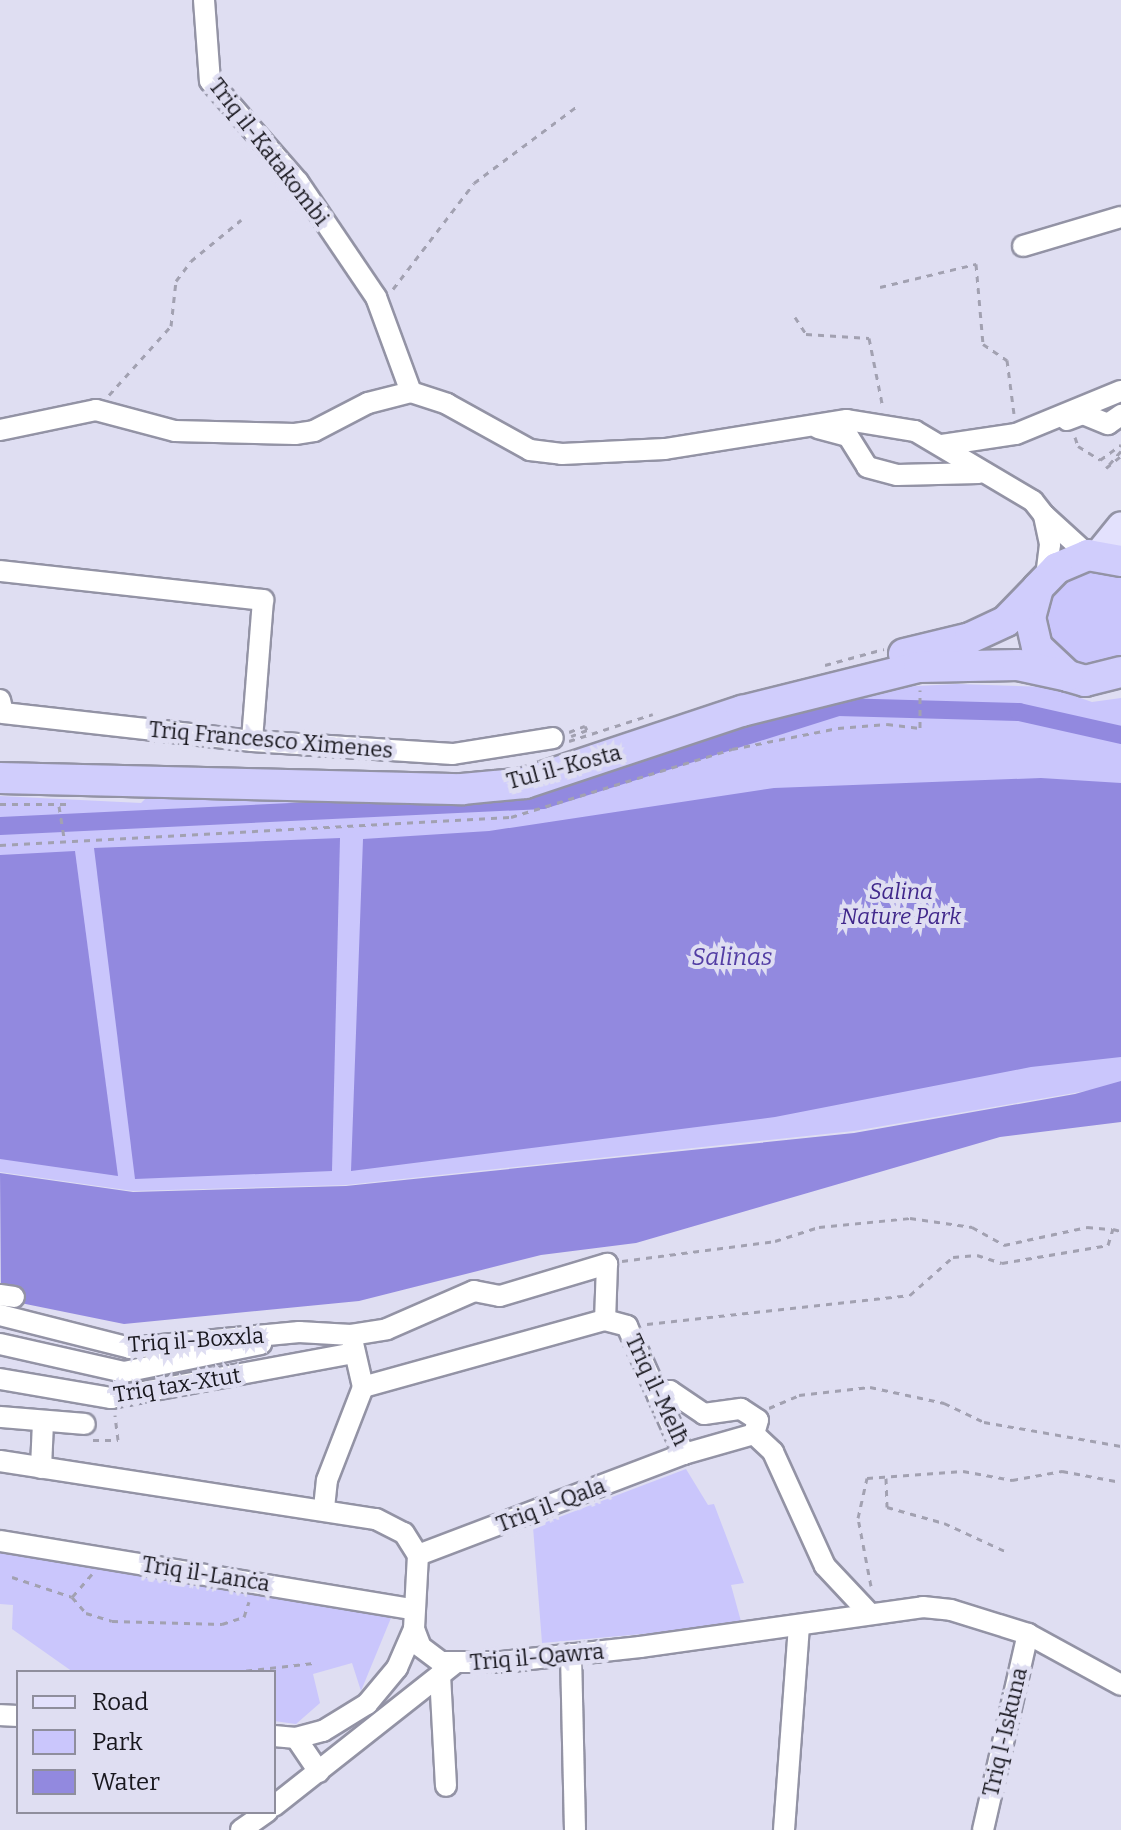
<!DOCTYPE html>
<meta charset="utf-8">
<style>
body{margin:0}
#map{position:relative;width:1121px;height:1830px;overflow:hidden;background:#dfdef2;font-family:Bitter,serif}
div>[style]{position:absolute}
[style*='--x']{left:calc(var(--x)*1px);top:calc(var(--y)*1px);width:calc(var(--w)*1px);rotate:calc(var(--a)*1deg)}
.green>*{inset:0;background:#cac6fc}
.water>*{inset:0;background:#9289df}
.canal>*{height:18px;margin:-9px;padding:0 9px;transform-origin:9px;border-radius:9px;background:#9289df}
.path>*{height:3px;margin-top:-1.5px;transform-origin:0;background:repeating-linear-gradient(90deg,#a2a1b1 0 6px,transparent 0 12px)}
.roads{filter:drop-shadow(2px 0 #9393a5) drop-shadow(-2px 0 #9393a5) drop-shadow(0 2px #9393a5) drop-shadow(0 -2px #9393a5)}
.minor>*{height:20px;margin:-10px;padding:0 10px;transform-origin:10px;border-radius:10px;background:#fff}
.major>*{height:26px;margin:-13px;padding:0 13px;transform-origin:13px;border-radius:13px;background:#e3e1fd}
.highway>*{height:30px;margin:-15px;padding:0 15px;transform-origin:15px;border-radius:15px;background:#d0cdfc}
span{translate:-50% -50%;white-space:nowrap;text-align:center;line-height:1.15;-webkit-text-stroke:8px #dfdef2;paint-order:stroke}
.street-label{font-size:22px;color:#18171e}
.park-label{font-size:22px;color:#40278b;font-style:italic}
.water-label{font-size:24px;color:#533ea4;font-style:italic}
.legend{position:absolute;left:16px;top:1670px;width:260px;height:144px;box-sizing:border-box;background:#dfdef2;border:2px solid #8f8e9d;margin:0;padding:10px 14px;list-style:none;font-size:24px;color:#18171e}
.legend li{display:flex;align-items:center;gap:16px;height:40px}
.legend b{width:40px;border:2px solid #8f8e9d}
</style>
<div id="map">
<div class="green">
<div style="clip-path:polygon(1085px 569px,1121px 577px,1121px 660px,1110px 666px,1078px 666px,1052px 646px,1044px 614px,1057px 585px)"></div>
<div style="clip-path:polygon(957px 684px,1049px 687px,1092px 702px,1121px 698px,1121px 1085px,854px 1131px,346px 1185px,133px 1191px,0 1172px,0 796px,141px 803px,147px 797px,446px 794px,838px 696px,877px 688px)"></div>
<div style="clip-path:polygon(686px 1469px,708px 1505px,714px 1504px,744px 1583px,731px 1585px,742px 1625px,542px 1643px,533px 1527px)"></div>
<div style="clip-path:polygon(0 1549px,391px 1618px,361px 1691px,352px 1663px,313px 1674px,320px 1703px,296px 1724px,274px 1721px,274px 1672px,73px 1672px,12px 1629px,13px 1605px,0 1604px)"></div>
</div>
<div class="water">
<div style="clip-path:polygon(1041px 778px,1121px 783px,1121px 1057px,1031px 1067px,775px 1117px,351px 1171px,363px 839px,489px 831px,774px 788px)"></div>
<div style="clip-path:polygon(340px 838px,332px 1171px,135px 1179px,94px 848px)"></div>
<div style="clip-path:polygon(75px 851px,118px 1176px,0 1159px,0 855px)"></div>
<div style="clip-path:polygon(1121px 1081px,1121px 1122px,1000px 1137px,636px 1243px,541px 1255px,359px 1301px,124px 1324px,1px 1299px,0 1173px,133px 1192px,346px 1186px,854px 1133px,1075px 1094px)"></div>
</div>
<div class="canal">
<div style="--x:0;--y:826;--w:544;--a:-2.74"></div>
<div style="--x:543;--y:800;--w:309;--a:-17.5"></div>
<div style="--x:838;--y:707;--w:181;--a:1.6"></div>
<div style="--x:1019;--y:712;--w:105;--a:12.7"></div>
</div>
<div class="path">
<div style="--x:880;--y:287;--w:99;--a:-13.5"></div>
<div style="--x:976;--y:264;--w:80;--a:85"></div>
<div style="--x:983;--y:344;--w:29;--a:34"></div>
<div style="--x:1007;--y:360;--w:54;--a:82.6"></div>
<div style="--x:393;--y:289;--w:133;--a:-52.6"></div>
<div style="--x:474;--y:183;--w:127;--a:-36.7"></div>
<div style="--x:795;--y:317;--w:20;--a:57"></div>
<div style="--x:806;--y:334;--w:63;--a:3.6"></div>
<div style="--x:869;--y:338;--w:71;--a:78.7"></div>
<div style="--x:109;--y:395;--w:93;--a:-48.1"></div>
<div style="--x:171;--y:326;--w:45;--a:-83.7"></div>
<div style="--x:176;--y:281;--w:25;--a:-53"></div>
<div style="--x:191;--y:261;--w:65;--a:-39.4"></div>
<div style="--x:1075;--y:437;--w:9;--a:72"></div>
<div style="--x:1078;--y:446;--w:26;--a:32"></div>
<div style="--x:1100;--y:460;--w:26;--a:-36"></div>
<div style="--x:1121;--y:451;--w:23;--a:131"></div>
<div style="--x:1106;--y:468;--w:19;--a:-39"></div>
<div style="--x:825;--y:665;--w:61;--a:-15.2"></div>
<div style="--x:569;--y:732;--w:17;--a:-21"></div>
<div style="--x:585;--y:726;--w:4;--a:63"></div>
<div style="--x:587;--y:730;--w:17;--a:159"></div>
<div style="--x:569;--y:741;--w:88;--a:-17.8"></div>
<div style="--x:0;--y:804;--w:68;--a:0"></div>
<div style="--x:59;--y:806;--w:36;--a:81"></div>
<div style="--x:0;--y:845;--w:512;--a:-3.14"></div>
<div style="--x:511;--y:817;--w:231;--a:-17.1"></div>
<div style="--x:732;--y:749;--w:108;--a:-11.2"></div>
<div style="--x:838;--y:728;--w:49;--a:-4.7"></div>
<div style="--x:887;--y:724;--w:33;--a:7"></div>
<div style="--x:920;--y:728;--w:38;--a:-90"></div>
<div style="--x:622;--y:1261;--w:154;--a:-7.4"></div>
<div style="--x:775;--y:1241;--w:46;--a:-17.7"></div>
<div style="--x:819;--y:1227;--w:91;--a:-5.6"></div>
<div style="--x:910;--y:1218;--w:63;--a:8.3"></div>
<div style="--x:972;--y:1227;--w:37;--a:29"></div>
<div style="--x:1004;--y:1245;--w:85;--a:-12.2"></div>
<div style="--x:1087;--y:1227;--w:25;--a:5"></div>
<div style="--x:647;--y:1324;--w:265;--a:-6.3"></div>
<div style="--x:910;--y:1295;--w:57;--a:-41.5"></div>
<div style="--x:953;--y:1257;--w:24;--a:-5"></div>
<div style="--x:977;--y:1255;--w:26;--a:18"></div>
<div style="--x:1002;--y:1263;--w:108;--a:-9.6"></div>
<div style="--x:1108;--y:1245;--w:17;--a:-73"></div>
<div style="--x:1113;--y:1229;--w:8;--a:14"></div>
<div style="--x:769;--y:1408;--w:33;--a:-23"></div>
<div style="--x:799;--y:1395;--w:71;--a:-6.4"></div>
<div style="--x:870;--y:1387;--w:76;--a:12.2"></div>
<div style="--x:944;--y:1403;--w:44;--a:25.4"></div>
<div style="--x:984;--y:1422;--w:139;--a:9.9"></div>
<div style="--x:93;--y:1440;--w:25;--a:0"></div>
<div style="--x:118;--y:1440;--w:25;--a:-97"></div>
<div style="--x:886;--y:1478;--w:29;--a:88"></div>
<div style="--x:887;--y:1507;--w:59;--a:15.7"></div>
<div style="--x:944;--y:1523;--w:67;--a:24.7"></div>
<div style="--x:92;--y:1574;--w:30;--a:131"></div>
<div style="--x:72;--y:1597;--w:21;--a:49"></div>
<div style="--x:86;--y:1613;--w:27;--a:17"></div>
<div style="--x:112;--y:1621;--w:110;--a:1.6"></div>
<div style="--x:222;--y:1624;--w:23;--a:-18"></div>
<div style="--x:244;--y:1617;--w:16;--a:-72"></div>
<div style="--x:12;--y:1577;--w:63;--a:18.4"></div>
<div style="--x:871;--y:1586;--w:69;--a:-100.8"></div>
<div style="--x:858;--y:1518;--w:41;--a:-77.3"></div>
<div style="--x:867;--y:1478;--w:96;--a:-4.2"></div>
<div style="--x:963;--y:1471;--w:50;--a:10.4"></div>
<div style="--x:1012;--y:1480;--w:51;--a:-10.2"></div>
<div style="--x:1062;--y:1471;--w:60;--a:10.6"></div>
<div style="--x:234;--y:1672;--w:80;--a:-6.5"></div>
</div>
<div class="roads">
<div class="minor">
<div style="--x:204;--y:0;--w:81;--a:85.8"></div>
<div style="--x:210;--y:81;--w:134;--a:48.9"></div>
<div style="--x:298;--y:182;--w:139;--a:55.9"></div>
<div style="--x:376;--y:297;--w:101;--a:69.8"></div>
<div style="--x:411;--y:392;--w:38;--a:18"></div>
<div style="--x:447;--y:404;--w:95;--a:29"></div>
<div style="--x:530;--y:450;--w:32;--a:7"></div>
<div style="--x:562;--y:454;--w:103;--a:-2.8"></div>
<div style="--x:665;--y:449;--w:184;--a:-9.1"></div>
<div style="--x:847;--y:420;--w:69;--a:9.2"></div>
<div style="--x:915;--y:431;--w:137;--a:30.7"></div>
<div style="--x:1033;--y:501;--w:18;--a:52"></div>
<div style="--x:1023;--y:246;--w:102;--a:-16.5"></div>
<div style="--x:1067;--y:420;--w:17;--a:-21"></div>
<div style="--x:1083;--y:414;--w:27;--a:22"></div>
<div style="--x:1108;--y:424;--w:16;--a:-35"></div>
<div style="--x:818;--y:428;--w:31;--a:15"></div>
<div style="--x:848;--y:436;--w:36;--a:58"></div>
<div style="--x:867;--y:467;--w:31;--a:15"></div>
<div style="--x:897;--y:475;--w:82;--a:-1.4"></div>
<div style="--x:0;--y:430;--w:98;--a:-11.8"></div>
<div style="--x:96;--y:410;--w:82;--a:14.9"></div>
<div style="--x:175;--y:431;--w:120;--a:1.4"></div>
<div style="--x:295;--y:434;--w:19;--a:-9"></div>
<div style="--x:314;--y:431;--w:61;--a:-27.4"></div>
<div style="--x:368;--y:403;--w:44;--a:-14.3"></div>
<div style="--x:942;--y:445;--w:75;--a:-8.5"></div>
<div style="--x:1016;--y:434;--w:113;--a:-22.3"></div>
<div style="--x:0;--y:571;--w:265;--a:6.3"></div>
<div style="--x:263;--y:600;--w:141;--a:94.5"></div>
<div style="--x:1046;--y:577;--w:33;--a:-83"></div>
<div style="--x:1050;--y:544;--w:30;--a:-102"></div>
<div style="--x:1044;--y:515;--w:59;--a:42.3"></div>
<div style="--x:0;--y:700;--w:13;--a:77"></div>
<div style="--x:3;--y:713;--w:251;--a:6.4"></div>
<div style="--x:252;--y:741;--w:201;--a:3.7"></div>
<div style="--x:453;--y:754;--w:101;--a:-9.1"></div>
<div style="--x:0;--y:1295;--w:14;--a:8"></div>
<div style="--x:0;--y:1315;--w:134;--a:14.2"></div>
<div style="--x:130;--y:1348;--w:170;--a:-5.4"></div>
<div style="--x:299;--y:1332;--w:52;--a:3.3"></div>
<div style="--x:351;--y:1335;--w:36;--a:-9"></div>
<div style="--x:387;--y:1329;--w:95;--a:-23.6"></div>
<div style="--x:474;--y:1291;--w:26;--a:11"></div>
<div style="--x:500;--y:1296;--w:112;--a:-16.7"></div>
<div style="--x:607;--y:1264;--w:56;--a:92"></div>
<div style="--x:0;--y:1344;--w:127;--a:12.7"></div>
<div style="--x:124;--y:1372;--w:140;--a:-11.6"></div>
<div style="--x:0;--y:1379;--w:113;--a:9.7"></div>
<div style="--x:111;--y:1398;--w:247;--a:-10.5"></div>
<div style="--x:363;--y:1387;--w:251;--a:-15.5"></div>
<div style="--x:605;--y:1320;--w:23;--a:15"></div>
<div style="--x:627;--y:1326;--w:140;--a:66"></div>
<div style="--x:658;--y:1396;--w:13;--a:-23"></div>
<div style="--x:670;--y:1391;--w:41;--a:34.1"></div>
<div style="--x:704;--y:1414;--w:37;--a:-8"></div>
<div style="--x:741;--y:1409;--w:20;--a:33"></div>
<div style="--x:758;--y:1420;--w:15;--a:106"></div>
<div style="--x:0;--y:1417;--w:85;--a:4.7"></div>
<div style="--x:0;--y:1461;--w:380;--a:8.8"></div>
<div style="--x:376;--y:1519;--w:31;--a:27"></div>
<div style="--x:404;--y:1533;--w:26;--a:58"></div>
<div style="--x:418;--y:1555;--w:74;--a:93.1"></div>
<div style="--x:414;--y:1629;--w:19;--a:69"></div>
<div style="--x:421;--y:1647;--w:25;--a:37"></div>
<div style="--x:441;--y:1662;--w:61;--a:0"></div>
<div style="--x:502;--y:1662;--w:139;--a:-6.2"></div>
<div style="--x:640;--y:1647;--w:286;--a:-8"></div>
<div style="--x:923;--y:1607;--w:28;--a:6"></div>
<div style="--x:951;--y:1610;--w:81;--a:17.3"></div>
<div style="--x:1028;--y:1634;--w:106;--a:28.7"></div>
<div style="--x:41;--y:1468;--w:46;--a:-87.5"></div>
<div style="--x:324;--y:1508;--w:28;--a:-84"></div>
<div style="--x:327;--y:1480;--w:100;--a:-68.8"></div>
<div style="--x:363;--y:1387;--w:49;--a:-102.9"></div>
<div style="--x:0;--y:1541;--w:418;--a:9.4"></div>
<div style="--x:418;--y:1555;--w:285;--a:-20.8"></div>
<div style="--x:684;--y:1454;--w:73;--a:-15.9"></div>
<div style="--x:754;--y:1434;--w:26;--a:43"></div>
<div style="--x:773;--y:1452;--w:125;--a:65.5"></div>
<div style="--x:825;--y:1566;--w:66;--a:46.8"></div>
<div style="--x:571;--y:1654;--w:176;--a:88.7"></div>
<div style="--x:440;--y:1675;--w:111;--a:86.9"></div>
<div style="--x:0;--y:1715;--w:18;--a:3"></div>
<div style="--x:274;--y:1736;--w:22;--a:5"></div>
<div style="--x:296;--y:1738;--w:41;--a:55.9"></div>
<div style="--x:296;--y:1738;--w:28;--a:-15"></div>
<div style="--x:323;--y:1731;--w:52;--a:-31.5"></div>
<div style="--x:367;--y:1704;--w:47;--a:-50.2"></div>
<div style="--x:397;--y:1668;--w:43;--a:-66.4"></div>
<div style="--x:274;--y:1806;--w:229;--a:-38.3"></div>
<div style="--x:241;--y:1830;--w:32;--a:-35"></div>
<div style="--x:784;--y:1830;--w:203;--a:-85.8"></div>
<div style="--x:983;--y:1830;--w:201;--a:-77.1"></div>
</div>
<div class="major">
<div style="--x:1097;--y:555;--w:38;--a:-51"></div>
</div>
<div class="highway">
<div style="--x:1121;--y:561;--w:34;--a:-170"></div>
<div style="--x:1088;--y:555;--w:34;--a:157"></div>
<div style="--x:1057;--y:568;--w:28;--a:134"></div>
<div style="--x:1038;--y:588;--w:30;--a:105"></div>
<div style="--x:1030;--y:617;--w:31;--a:77"></div>
<div style="--x:1037;--y:647;--w:42;--a:43.1"></div>
<div style="--x:1068;--y:676;--w:18;--a:16"></div>
<div style="--x:1085;--y:681;--w:37;--a:-14"></div>
<div style="--x:904;--y:654;--w:68;--a:-13.6"></div>
<div style="--x:970;--y:638;--w:40;--a:-25"></div>
<div style="--x:1006;--y:621;--w:46;--a:-45.9"></div>
<div style="--x:0;--y:778;--w:462;--a:1.4"></div>
<div style="--x:462;--y:789;--w:63;--a:-5.4"></div>
<div style="--x:525;--y:783;--w:229;--a:-18.4"></div>
<div style="--x:742;--y:711;--w:182;--a:-14"></div>
<div style="--x:919;--y:667;--w:99;--a:-1.2"></div>
<div style="--x:1018;--y:665;--w:51;--a:12.4"></div>
</div>
</div>
<div class="street-label">
<span style="left:269px;top:152px;rotate:52deg">Triq il-Katakombi</span>
<span style="left:271px;top:740px;rotate:5deg">Triq Francesco Ximenes</span>
<span style="left:564px;top:767px;rotate:-15deg">Tul il-Kosta</span>
<span style="left:196px;top:1340px;rotate:-4deg">Triq il-Boxxla</span>
<span style="left:177px;top:1385px;rotate:-9deg">Triq tax-Xtut</span>
<span style="left:657px;top:1390px;rotate:65deg">Triq il-Melħ</span>
<span style="left:551px;top:1505px;rotate:-21deg">Triq il-Qala</span>
<span style="left:206px;top:1574px;rotate:9deg">Triq il-Lanċa</span>
<span style="left:537px;top:1657px;rotate:-5deg">Triq il-Qawra</span>
<span style="left:1005px;top:1732px;rotate:-77deg">Triq l-Iskuna</span>
</div>
<div class="park-label">
<span style="left:901px;top:904px">Salina<br>Nature Park</span>
</div>
<div class="water-label">
<span style="left:732px;top:958px">Salinas</span>
</div>
<ul class="legend">
<li><b style="height:10px;background:#e3e1fd"></b>Road</li>
<li><b style="height:22px;background:#cac6fc"></b>Park</li>
<li><b style="height:22px;background:#9289df"></b>Water</li>
</ul>
</div>
